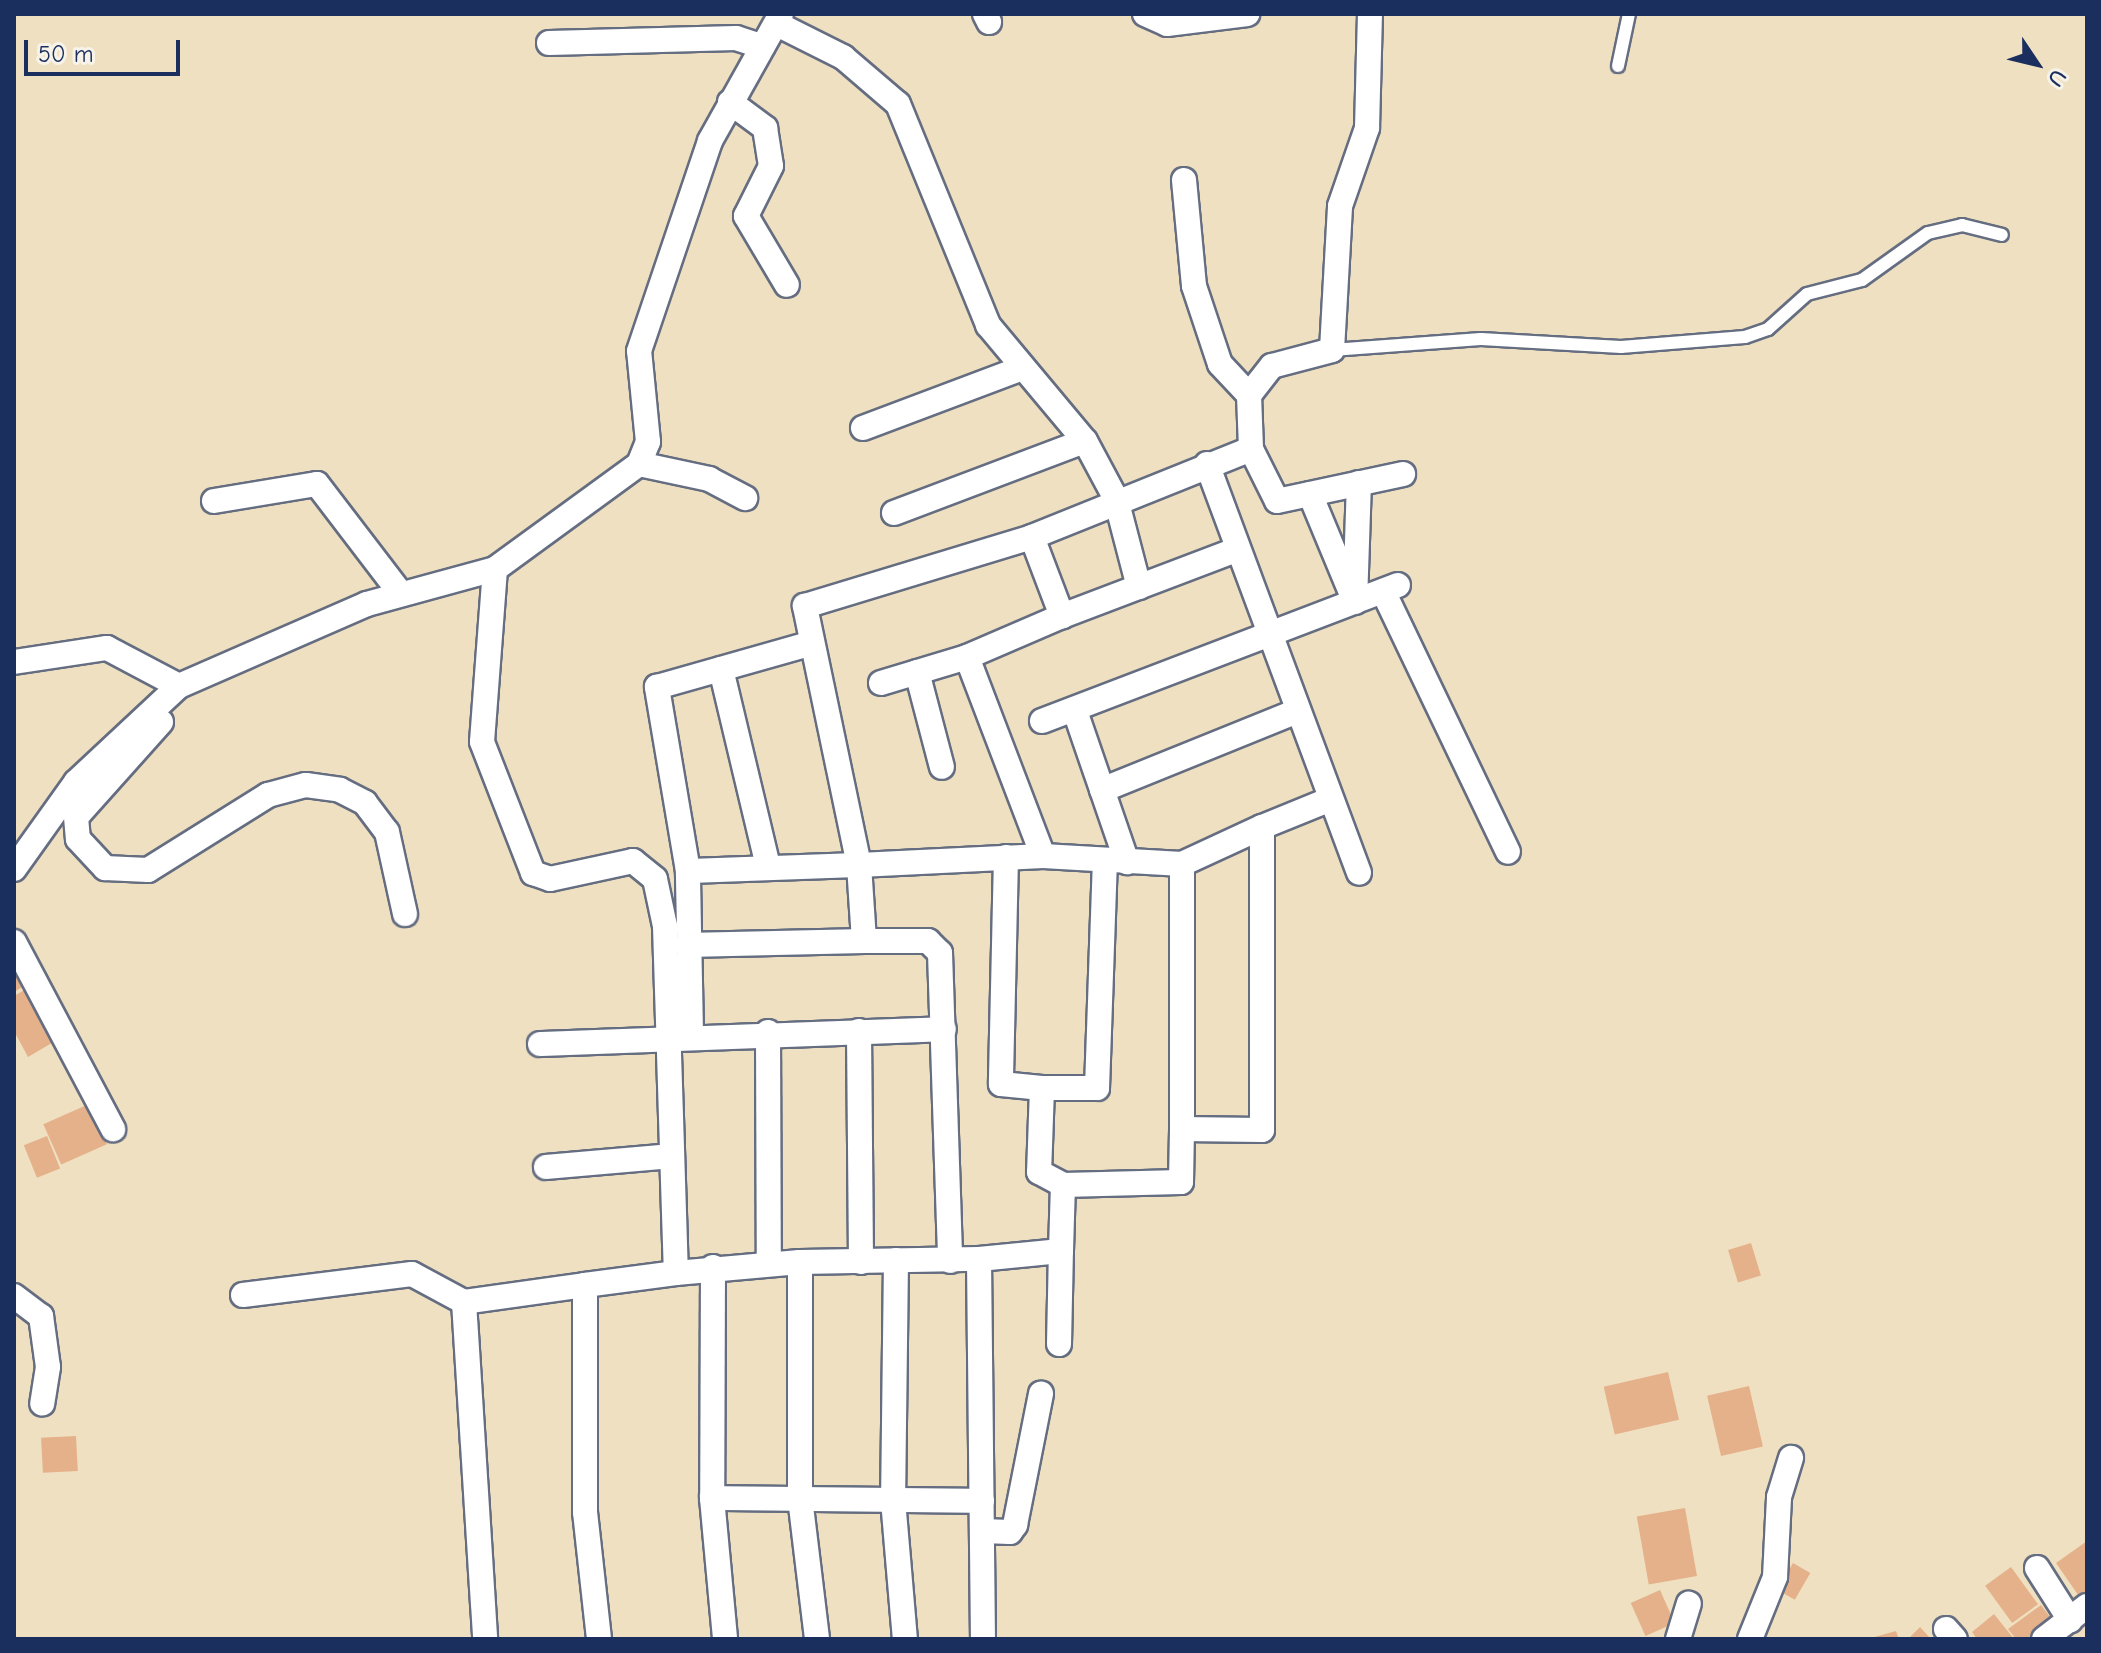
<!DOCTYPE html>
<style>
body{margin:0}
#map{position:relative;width:2101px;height:1653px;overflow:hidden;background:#efe0c1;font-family:"Comic Neue",sans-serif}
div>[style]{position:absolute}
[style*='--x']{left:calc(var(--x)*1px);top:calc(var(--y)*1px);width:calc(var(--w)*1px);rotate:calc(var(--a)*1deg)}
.building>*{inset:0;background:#e5b18a;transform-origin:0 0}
.roads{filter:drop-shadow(2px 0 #656d81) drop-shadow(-2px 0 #656d81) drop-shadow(0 2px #656d81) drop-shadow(0 -2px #656d81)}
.service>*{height:12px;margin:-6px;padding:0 6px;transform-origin:6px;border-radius:6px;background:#fff}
.minor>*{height:24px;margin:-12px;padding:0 12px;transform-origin:12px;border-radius:12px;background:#fff}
span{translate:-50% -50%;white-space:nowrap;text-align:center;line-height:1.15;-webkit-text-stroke:6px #f7f3e8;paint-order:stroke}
.frame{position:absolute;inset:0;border:16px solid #1b2f5e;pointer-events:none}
.north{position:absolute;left:1997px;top:24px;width:80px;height:80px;-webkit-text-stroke:6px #f7f3e8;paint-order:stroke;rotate:125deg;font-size:22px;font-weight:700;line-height:32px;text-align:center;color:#1b2f5e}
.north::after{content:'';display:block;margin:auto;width:28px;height:36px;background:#1b2f5e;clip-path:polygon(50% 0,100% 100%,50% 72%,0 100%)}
.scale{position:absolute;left:24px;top:40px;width:156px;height:36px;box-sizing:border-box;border:4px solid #1b2f5e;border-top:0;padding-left:10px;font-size:24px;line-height:28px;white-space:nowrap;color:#1b2f5e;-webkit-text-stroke:6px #f7f3e8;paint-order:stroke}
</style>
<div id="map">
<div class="building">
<div style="clip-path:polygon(14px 953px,31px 982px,14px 992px)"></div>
<div style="clip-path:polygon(28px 988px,57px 1040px,28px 1057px,14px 1031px,14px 996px)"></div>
<div style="left:89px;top:1104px;width:44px;height:50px;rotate:66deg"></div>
<div style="left:47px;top:1136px;width:35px;height:25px;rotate:68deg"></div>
<div style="left:1751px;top:1243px;width:34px;height:24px;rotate:73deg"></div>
<div style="left:1668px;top:1372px;width:49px;height:66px;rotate:77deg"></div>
<div style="left:1749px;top:1386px;width:62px;height:43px;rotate:77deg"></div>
<div style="left:76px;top:1436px;width:35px;height:35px;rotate:87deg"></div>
<div style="left:1685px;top:1508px;width:69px;height:49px;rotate:80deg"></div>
<div style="clip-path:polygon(2087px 1541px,2087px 1600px,2083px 1602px,2056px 1563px)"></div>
<div style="left:1793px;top:1563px;width:20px;height:31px;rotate:30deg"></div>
<div style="left:2011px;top:1567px;width:46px;height:32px;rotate:54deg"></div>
<div style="left:1660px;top:1590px;width:36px;height:32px;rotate:66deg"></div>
<div style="clip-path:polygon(2041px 1605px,2056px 1625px,2038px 1639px,2016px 1639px,2008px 1629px)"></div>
<div style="clip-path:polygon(1994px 1614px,2014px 1639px,1977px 1639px,1972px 1632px)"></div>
<div style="clip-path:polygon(1920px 1627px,1931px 1639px,1908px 1639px)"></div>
<div style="clip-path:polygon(1896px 1631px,1899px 1639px,1872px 1639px,1871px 1638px)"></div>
</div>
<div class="roads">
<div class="service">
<div style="--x:1618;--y:66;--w:53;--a:-78.1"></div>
<div style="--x:1332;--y:350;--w:149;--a:-4.2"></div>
<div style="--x:1481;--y:339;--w:140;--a:3.3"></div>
<div style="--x:1621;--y:347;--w:124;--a:-4.6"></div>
<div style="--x:1745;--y:337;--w:24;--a:-19"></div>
<div style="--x:1768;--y:329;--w:52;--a:-41.9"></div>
<div style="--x:1807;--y:294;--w:57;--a:-14.3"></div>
<div style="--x:1862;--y:280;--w:81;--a:-35.5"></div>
<div style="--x:1928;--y:233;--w:35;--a:-13"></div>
<div style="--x:1962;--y:225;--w:41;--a:14"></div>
</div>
<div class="minor">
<div style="--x:985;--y:14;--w:9;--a:63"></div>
<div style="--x:1145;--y:14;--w:24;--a:24"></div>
<div style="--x:1167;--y:24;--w:81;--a:-7.1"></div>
<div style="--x:779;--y:25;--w:72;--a:26.6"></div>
<div style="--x:843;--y:57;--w:72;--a:40.5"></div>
<div style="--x:898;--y:104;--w:239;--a:67.8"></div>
<div style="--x:988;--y:325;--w:151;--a:50.1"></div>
<div style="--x:1085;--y:441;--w:66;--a:61.9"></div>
<div style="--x:1116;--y:499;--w:91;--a:75.4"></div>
<div style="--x:549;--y:43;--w:187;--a:-1.5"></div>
<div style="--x:736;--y:38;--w:28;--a:18"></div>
<div style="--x:730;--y:102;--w:44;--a:36.6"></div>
<div style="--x:765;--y:128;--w:38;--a:81"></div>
<div style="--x:771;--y:166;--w:56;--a:116.6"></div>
<div style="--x:746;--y:216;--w:80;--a:59.3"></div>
<div style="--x:1184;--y:180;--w:106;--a:84.6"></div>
<div style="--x:1194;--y:286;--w:82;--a:71.6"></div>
<div style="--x:1220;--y:364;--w:42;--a:46.9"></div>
<div style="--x:863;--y:428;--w:171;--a:-20.6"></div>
<div style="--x:1251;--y:449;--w:58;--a:63.4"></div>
<div style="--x:1277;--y:501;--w:129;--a:-12.1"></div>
<div style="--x:639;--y:464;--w:72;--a:12.1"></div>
<div style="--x:709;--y:479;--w:41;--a:27.8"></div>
<div style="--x:1207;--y:464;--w:436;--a:69.6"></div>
<div style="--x:1310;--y:494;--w:109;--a:67.4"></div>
<div style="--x:214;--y:501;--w:104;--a:-9.4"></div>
<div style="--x:317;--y:484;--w:138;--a:52.6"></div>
<div style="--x:894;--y:513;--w:204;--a:-20.7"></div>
<div style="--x:1032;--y:537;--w:85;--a:69.2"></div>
<div style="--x:1062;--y:616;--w:103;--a:156.7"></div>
<div style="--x:967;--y:657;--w:213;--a:69.1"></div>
<div style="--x:495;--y:569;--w:173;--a:94.3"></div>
<div style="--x:482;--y:742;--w:141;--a:68.7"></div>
<div style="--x:533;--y:873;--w:18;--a:19"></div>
<div style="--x:550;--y:879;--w:85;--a:-12.2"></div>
<div style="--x:633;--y:861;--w:28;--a:39"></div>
<div style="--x:655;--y:879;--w:48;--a:78"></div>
<div style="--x:665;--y:926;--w:347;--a:88.2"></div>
<div style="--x:676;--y:1273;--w:92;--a:172.5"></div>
<div style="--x:585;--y:1285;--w:227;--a:90"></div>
<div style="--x:585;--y:1512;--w:128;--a:83.7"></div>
<div style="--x:1383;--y:591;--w:289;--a:64.4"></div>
<div style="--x:1355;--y:602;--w:119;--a:-88.1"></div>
<div style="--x:1062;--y:616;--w:188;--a:-20.8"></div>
<div style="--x:14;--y:662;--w:94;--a:-8.6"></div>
<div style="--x:107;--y:648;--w:81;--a:27.8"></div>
<div style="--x:721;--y:669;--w:203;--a:76.6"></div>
<div style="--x:917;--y:672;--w:98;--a:75.3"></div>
<div style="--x:881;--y:683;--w:90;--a:-16.8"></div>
<div style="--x:1075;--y:711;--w:160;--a:71"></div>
<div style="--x:1042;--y:721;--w:381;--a:-20.9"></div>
<div style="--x:161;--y:722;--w:127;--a:131.8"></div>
<div style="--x:76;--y:817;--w:22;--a:85"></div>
<div style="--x:78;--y:839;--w:40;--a:47"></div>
<div style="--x:105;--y:868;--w:43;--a:2.7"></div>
<div style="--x:148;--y:870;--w:142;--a:-32"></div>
<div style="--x:268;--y:795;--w:39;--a:-15"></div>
<div style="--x:306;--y:785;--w:34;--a:8"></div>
<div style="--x:340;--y:790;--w:28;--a:27"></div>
<div style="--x:365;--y:803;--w:36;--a:53"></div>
<div style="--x:387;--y:832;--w:84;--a:77.6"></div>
<div style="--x:1102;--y:790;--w:211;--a:-22"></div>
<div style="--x:1262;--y:827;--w:74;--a:-22.1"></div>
<div style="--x:1006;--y:857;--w:227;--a:91.3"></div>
<div style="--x:1001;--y:1084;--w:41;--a:5.6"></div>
<div style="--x:1042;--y:1088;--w:55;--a:0"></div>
<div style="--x:1097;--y:1088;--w:227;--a:-88"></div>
<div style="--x:1182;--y:864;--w:265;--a:90"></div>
<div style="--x:14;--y:869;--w:107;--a:-54.5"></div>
<div style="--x:76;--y:782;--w:141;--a:-43"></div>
<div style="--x:179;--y:686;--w:205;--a:-23.6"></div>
<div style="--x:367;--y:604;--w:133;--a:-15.3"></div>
<div style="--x:495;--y:569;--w:178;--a:-36.1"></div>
<div style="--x:639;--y:464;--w:24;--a:-68"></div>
<div style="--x:648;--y:442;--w:91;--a:-95.6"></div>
<div style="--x:639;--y:351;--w:222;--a:-71.3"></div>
<div style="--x:710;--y:141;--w:145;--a:-60.8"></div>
<div style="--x:688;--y:871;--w:187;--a:-99.6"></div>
<div style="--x:657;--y:687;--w:161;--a:-15.8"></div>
<div style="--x:14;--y:942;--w:212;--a:62.1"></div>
<div style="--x:687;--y:945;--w:177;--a:-1.3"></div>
<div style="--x:859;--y:1031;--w:231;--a:89.5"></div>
<div style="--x:768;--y:1032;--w:232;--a:89.8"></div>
<div style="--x:691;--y:1034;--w:163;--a:-91.1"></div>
<div style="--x:688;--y:871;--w:171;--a:-2"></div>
<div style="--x:859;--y:865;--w:76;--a:86.2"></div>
<div style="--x:864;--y:941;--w:64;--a:0"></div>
<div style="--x:928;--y:941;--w:17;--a:45"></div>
<div style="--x:940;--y:953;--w:308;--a:88.1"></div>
<div style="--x:540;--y:1044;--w:404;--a:-2.1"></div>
<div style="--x:1042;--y:1088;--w:84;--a:92"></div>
<div style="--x:1039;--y:1172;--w:27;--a:28"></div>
<div style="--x:546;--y:1167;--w:126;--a:-5"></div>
<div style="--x:979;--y:1259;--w:82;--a:-5.6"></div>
<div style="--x:1061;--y:1251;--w:66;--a:-88.3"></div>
<div style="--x:1063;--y:1185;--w:118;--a:-1.5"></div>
<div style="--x:1181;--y:1182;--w:53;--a:-88.9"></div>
<div style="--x:1182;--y:1129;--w:80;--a:0.7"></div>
<div style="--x:1262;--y:1130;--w:303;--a:-90"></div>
<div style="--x:1262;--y:827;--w:88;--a:155.2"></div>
<div style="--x:1182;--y:864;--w:139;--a:-176.7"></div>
<div style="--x:1043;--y:856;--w:184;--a:177.2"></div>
<div style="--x:859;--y:865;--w:265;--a:-101.8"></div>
<div style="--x:805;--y:606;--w:237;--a:-16.9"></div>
<div style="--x:1032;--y:537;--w:236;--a:-21.9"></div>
<div style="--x:1251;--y:449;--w:54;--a:-92.1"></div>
<div style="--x:1249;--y:395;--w:37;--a:-52"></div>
<div style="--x:1272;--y:366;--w:62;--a:-14.9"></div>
<div style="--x:1332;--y:350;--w:144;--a:-86.8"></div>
<div style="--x:1340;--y:206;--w:83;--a:-70.9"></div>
<div style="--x:1367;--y:128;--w:114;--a:-88.5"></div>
<div style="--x:896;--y:1260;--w:240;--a:90.7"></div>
<div style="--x:893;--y:1500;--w:140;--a:85.1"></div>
<div style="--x:800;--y:1262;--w:236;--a:90"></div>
<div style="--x:800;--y:1498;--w:142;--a:83.1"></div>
<div style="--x:713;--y:1267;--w:231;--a:90.2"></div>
<div style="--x:712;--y:1498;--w:270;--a:0.6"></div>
<div style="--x:676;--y:1273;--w:124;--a:-5.1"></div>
<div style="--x:800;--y:1262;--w:179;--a:-1"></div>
<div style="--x:979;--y:1259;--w:380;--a:89.4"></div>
<div style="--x:243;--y:1295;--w:170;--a:-7.1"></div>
<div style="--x:412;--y:1274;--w:59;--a:28.3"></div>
<div style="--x:464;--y:1302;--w:122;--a:-8"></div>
<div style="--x:14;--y:1296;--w:34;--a:37"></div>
<div style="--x:41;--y:1316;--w:51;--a:82.2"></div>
<div style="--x:48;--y:1367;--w:37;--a:99"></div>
<div style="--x:464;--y:1302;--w:338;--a:86.4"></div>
<div style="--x:1059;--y:1344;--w:93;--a:-88.8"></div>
<div style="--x:712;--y:1498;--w:142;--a:84.7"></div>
<div style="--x:982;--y:1531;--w:28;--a:2"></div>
<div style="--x:1010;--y:1532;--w:9;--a:-54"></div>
<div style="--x:1015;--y:1525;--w:134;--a:-78.8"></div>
<div style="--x:2037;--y:1568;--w:62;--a:57.6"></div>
<div style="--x:1946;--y:1629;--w:13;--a:48"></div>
<div style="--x:1678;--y:1639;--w:37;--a:-73"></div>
<div style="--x:1750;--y:1639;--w:67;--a:-68"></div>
<div style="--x:1775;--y:1577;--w:80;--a:-87.1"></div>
<div style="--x:1779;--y:1497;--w:41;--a:-72.9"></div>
<div style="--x:2044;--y:1639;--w:54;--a:-37.5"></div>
</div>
</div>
<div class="frame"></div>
<div class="north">U</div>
<div class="scale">50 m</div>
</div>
